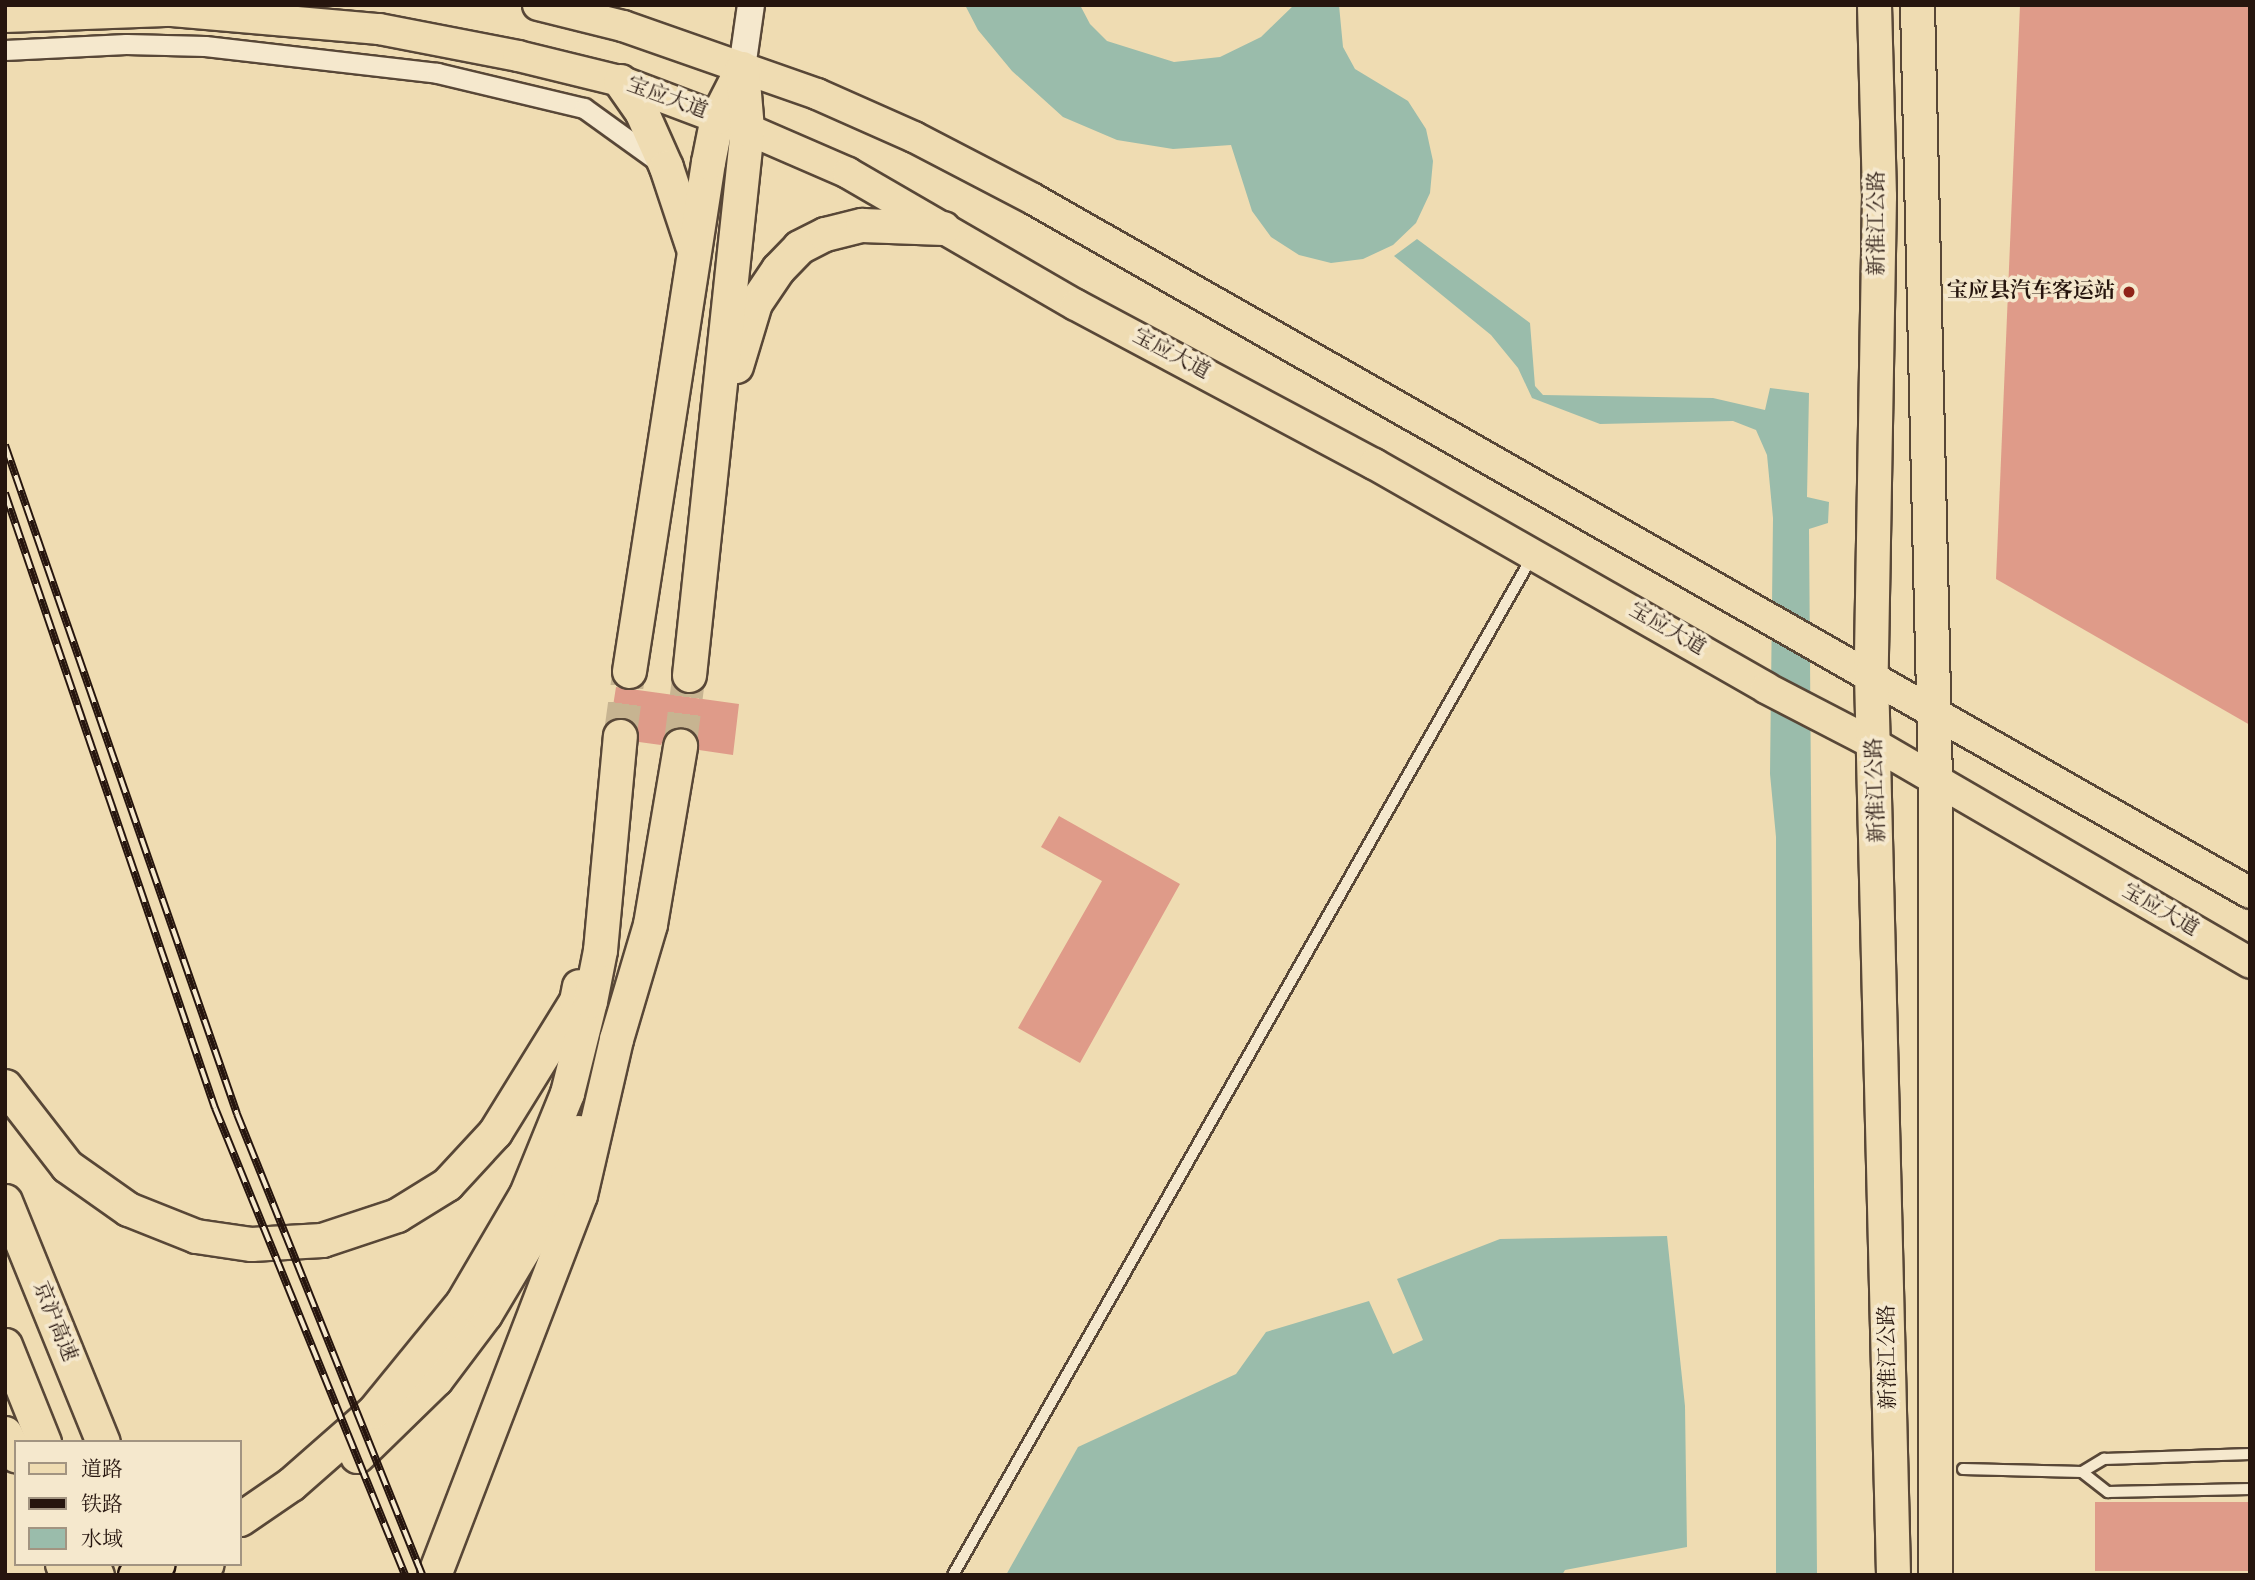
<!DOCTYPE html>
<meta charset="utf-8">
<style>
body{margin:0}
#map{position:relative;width:2255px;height:1580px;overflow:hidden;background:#efdcb2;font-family:"Sorts Mill Goudy","Noto Serif SC",serif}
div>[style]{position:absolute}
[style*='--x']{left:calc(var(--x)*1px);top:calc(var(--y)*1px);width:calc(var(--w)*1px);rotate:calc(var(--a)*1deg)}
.water>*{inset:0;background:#9abcab}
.building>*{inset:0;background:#df9b89;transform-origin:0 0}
.highway-tunnel>*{height:33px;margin-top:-16.5px;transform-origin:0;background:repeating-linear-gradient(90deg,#c7b491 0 33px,transparent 0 50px)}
.roads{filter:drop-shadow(2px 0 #584737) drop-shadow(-2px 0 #584737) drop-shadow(0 2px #584737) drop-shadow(0 -2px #584737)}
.lane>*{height:10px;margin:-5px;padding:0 5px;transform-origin:5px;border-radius:5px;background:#f5e8cd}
.street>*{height:19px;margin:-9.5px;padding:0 9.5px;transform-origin:9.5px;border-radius:9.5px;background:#f5e8cd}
.secondary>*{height:26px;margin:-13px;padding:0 13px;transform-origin:13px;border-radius:13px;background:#f5e8cd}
.primary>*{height:30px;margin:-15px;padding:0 15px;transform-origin:15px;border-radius:15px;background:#efdcb2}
.highway>*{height:33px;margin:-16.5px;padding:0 16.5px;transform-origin:16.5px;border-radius:16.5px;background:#efdcb2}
.rail>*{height:8px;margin-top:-4px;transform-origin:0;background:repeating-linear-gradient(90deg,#f5e8cd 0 16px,#26150e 0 32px);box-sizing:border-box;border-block:2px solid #26150e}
.bridges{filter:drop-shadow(2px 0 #26150e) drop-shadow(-2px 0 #26150e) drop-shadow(0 2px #26150e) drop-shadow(0 -2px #26150e)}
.highway-bridge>*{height:33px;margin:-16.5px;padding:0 16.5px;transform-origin:16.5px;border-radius:16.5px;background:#efdcb2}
.dots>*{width:19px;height:19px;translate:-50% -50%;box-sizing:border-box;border:4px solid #f5e8cd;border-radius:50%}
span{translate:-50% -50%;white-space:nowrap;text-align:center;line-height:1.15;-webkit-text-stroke:7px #f5e8cd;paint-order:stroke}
.street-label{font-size:21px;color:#26150e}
.poi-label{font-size:21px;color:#26150e;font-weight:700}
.right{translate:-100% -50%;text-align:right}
.frame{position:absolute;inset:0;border:7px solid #26150e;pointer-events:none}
.legend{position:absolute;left:14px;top:1440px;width:228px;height:126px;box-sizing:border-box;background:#f5e8cd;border:2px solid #a29481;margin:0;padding:9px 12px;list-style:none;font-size:21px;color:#26150e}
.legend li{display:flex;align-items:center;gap:14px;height:35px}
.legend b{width:35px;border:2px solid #a29481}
</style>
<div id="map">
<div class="water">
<div style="clip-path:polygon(965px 5px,1080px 5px,1090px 24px,1107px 41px,1174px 62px,1220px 57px,1261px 37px,1294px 5px,1339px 5px,1343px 47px,1355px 69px,1408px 101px,1426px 129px,1433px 161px,1430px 193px,1416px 223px,1393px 245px,1363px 259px,1331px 263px,1299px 255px,1271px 237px,1252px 211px,1231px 145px,1173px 149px,1117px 140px,1063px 117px,1012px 71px,978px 30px)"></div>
<div style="clip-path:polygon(1417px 239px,1530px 323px,1535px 386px,1543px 395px,1713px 398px,1765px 410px,1770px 388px,1809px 393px,1807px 497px,1829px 502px,1828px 523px,1809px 529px,1817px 1575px,1776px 1575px,1776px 837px,1770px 774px,1773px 518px,1767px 455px,1756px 430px,1733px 421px,1600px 424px,1532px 398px,1518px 368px,1491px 335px,1394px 256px)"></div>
<div style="clip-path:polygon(1667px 1236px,1685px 1406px,1687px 1547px,1565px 1570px,1562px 1575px,1006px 1575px,1078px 1447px,1236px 1374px,1266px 1332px,1369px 1301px,1393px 1354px,1423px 1340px,1397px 1279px,1500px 1239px)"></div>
</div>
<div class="building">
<div style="clip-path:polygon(2020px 5px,2250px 5px,2250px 725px,1996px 579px)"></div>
<div style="clip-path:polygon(616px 687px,739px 704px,733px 755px,699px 750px,698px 739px,683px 727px,666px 733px,661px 745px,639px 742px,632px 721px,611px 719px)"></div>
<div style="clip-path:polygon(1059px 816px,1180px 884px,1080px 1063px,1018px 1028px,1102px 881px,1041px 847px)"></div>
<div style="left:2250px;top:1502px;width:69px;height:155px;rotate:90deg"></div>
</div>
<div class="highway-tunnel">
<div style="--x:620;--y:736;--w:66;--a:-82.1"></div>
<div style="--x:680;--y:746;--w:72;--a:-82.8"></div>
</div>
<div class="roads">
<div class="lane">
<div style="--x:1963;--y:1469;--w:119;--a:1.4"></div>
<div style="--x:2082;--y:1472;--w:26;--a:-31"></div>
<div style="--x:2104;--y:1459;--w:146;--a:-2"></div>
<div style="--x:2082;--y:1472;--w:33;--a:38"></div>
<div style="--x:2108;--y:1492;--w:142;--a:-1.2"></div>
<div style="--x:953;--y:1575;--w:1171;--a:-60.37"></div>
</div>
<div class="street">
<div style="--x:5;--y:50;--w:121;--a:-2.8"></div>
<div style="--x:126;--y:44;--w:79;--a:1.5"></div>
<div style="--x:205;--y:46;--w:234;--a:6.6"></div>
<div style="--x:437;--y:73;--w:151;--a:13.4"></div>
<div style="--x:584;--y:108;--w:92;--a:35.8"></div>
</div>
<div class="secondary">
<div style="--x:742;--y:68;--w:64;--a:-81.9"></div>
</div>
<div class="primary">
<div style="--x:538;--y:5;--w:88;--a:13.9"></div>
<div style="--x:623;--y:26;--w:206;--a:19.3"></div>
<div style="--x:817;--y:94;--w:106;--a:23.9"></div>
<div style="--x:914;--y:137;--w:134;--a:27.5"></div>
<div style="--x:1033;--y:199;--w:1401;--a:29.69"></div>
<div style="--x:5;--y:17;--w:167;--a:-2.1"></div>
<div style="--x:172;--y:11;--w:208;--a:5"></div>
<div style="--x:379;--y:29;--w:142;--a:11"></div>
<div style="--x:518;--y:56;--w:105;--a:13.8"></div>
<div style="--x:620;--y:81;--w:136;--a:20.7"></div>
<div style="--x:747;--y:129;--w:110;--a:23.5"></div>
<div style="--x:848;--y:173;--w:263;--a:30.1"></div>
<div style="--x:1076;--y:305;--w:338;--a:28.1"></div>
<div style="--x:1374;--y:464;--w:451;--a:29.7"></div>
<div style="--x:1766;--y:688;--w:124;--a:27.4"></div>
<div style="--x:1876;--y:745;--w:433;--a:30.2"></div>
</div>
<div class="highway">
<div style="--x:1874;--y:5;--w:191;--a:88.5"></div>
<div style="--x:1879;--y:196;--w:478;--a:91"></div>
<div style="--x:1871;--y:674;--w:901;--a:88.6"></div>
<div style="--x:1917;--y:5;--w:774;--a:88.67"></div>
<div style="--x:1935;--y:779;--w:796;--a:90"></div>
<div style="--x:620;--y:81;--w:39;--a:55"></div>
<div style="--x:642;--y:113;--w:59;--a:66"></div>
<div style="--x:666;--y:167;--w:82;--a:71.6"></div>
<div style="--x:736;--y:366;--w:66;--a:-73.2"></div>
<div style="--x:755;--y:303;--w:41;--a:-55.9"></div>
<div style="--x:778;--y:269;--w:30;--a:-46"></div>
<div style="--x:799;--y:247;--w:29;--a:-27"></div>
<div style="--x:825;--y:234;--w:38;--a:-14"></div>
<div style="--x:862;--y:225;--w:81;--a:2.1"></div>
<div style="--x:629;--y:671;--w:515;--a:-81.18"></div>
<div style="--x:708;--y:162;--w:46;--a:-78.7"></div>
<div style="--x:717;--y:117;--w:55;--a:-63"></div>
<div style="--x:689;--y:675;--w:549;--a:-83.94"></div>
<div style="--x:747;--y:129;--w:60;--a:-94.8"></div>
<div style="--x:5;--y:1086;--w:101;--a:52.2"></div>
<div style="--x:67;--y:1166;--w:75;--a:35.2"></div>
<div style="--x:128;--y:1209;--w:73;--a:21.7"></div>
<div style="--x:196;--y:1236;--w:56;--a:8.3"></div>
<div style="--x:251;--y:1244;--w:71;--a:-3.2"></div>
<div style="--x:322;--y:1240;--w:79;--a:-18.4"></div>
<div style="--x:397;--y:1215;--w:59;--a:-31.8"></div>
<div style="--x:447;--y:1184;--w:71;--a:-47.3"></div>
<div style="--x:495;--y:1132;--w:154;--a:-58.3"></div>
<div style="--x:576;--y:1001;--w:15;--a:-79"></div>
<div style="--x:5;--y:1201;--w:260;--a:67.9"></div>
<div style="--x:5;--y:1345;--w:105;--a:68.1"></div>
<div style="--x:5;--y:1433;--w:25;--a:64"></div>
<div style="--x:357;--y:1456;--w:110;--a:-44.3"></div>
<div style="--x:436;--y:1379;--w:81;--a:-53"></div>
<div style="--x:485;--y:1314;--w:121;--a:-59.2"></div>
<div style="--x:547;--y:1210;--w:84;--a:-68.3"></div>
<div style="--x:240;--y:1519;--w:62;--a:-34.5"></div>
<div style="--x:291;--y:1484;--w:111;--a:-41.3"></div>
<div style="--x:374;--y:1411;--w:139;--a:-50.8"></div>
<div style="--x:462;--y:1303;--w:126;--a:-59.6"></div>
<div style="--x:526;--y:1194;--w:109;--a:-67.9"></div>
<div style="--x:567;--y:1093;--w:95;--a:-76"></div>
<div style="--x:590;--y:1001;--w:52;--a:-78.9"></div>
<div style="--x:600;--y:950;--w:215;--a:-84.7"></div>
<div style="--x:62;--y:1564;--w:12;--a:66"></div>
<div style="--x:92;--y:1564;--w:12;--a:66"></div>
<div style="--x:183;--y:1575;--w:26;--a:-25"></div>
<div style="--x:434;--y:1575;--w:407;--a:-69"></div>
<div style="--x:580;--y:1195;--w:160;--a:-77"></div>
<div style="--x:616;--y:1039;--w:120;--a:-73.5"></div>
<div style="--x:650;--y:924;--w:181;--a:-80.4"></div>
</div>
</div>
<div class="rail">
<div style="--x:5;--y:445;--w:708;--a:70.87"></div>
<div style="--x:237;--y:1114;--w:497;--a:68.1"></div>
<div style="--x:5;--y:493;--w:650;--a:71.15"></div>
<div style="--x:215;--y:1108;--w:504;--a:67.86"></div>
</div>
<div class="bridges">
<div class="highway-bridge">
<div style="--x:135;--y:1575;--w:25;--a:-26"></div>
</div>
</div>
<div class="dots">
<div style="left:2129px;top:292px;background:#8f2418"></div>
</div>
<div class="street-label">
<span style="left:667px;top:99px;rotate:20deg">宝应大道</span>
<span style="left:1878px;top:223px;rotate:-90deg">新淮江公路</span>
<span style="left:1171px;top:355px;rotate:28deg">宝应大道</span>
<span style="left:1667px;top:630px;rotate:30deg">宝应大道</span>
<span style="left:1877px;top:790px;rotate:-92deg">新淮江公路</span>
<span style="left:2160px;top:911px;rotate:30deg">宝应大道</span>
<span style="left:54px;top:1322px;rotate:68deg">京沪高速</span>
<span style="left:1889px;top:1357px;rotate:-91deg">新淮江公路</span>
</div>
<div class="poi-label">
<span class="right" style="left:2115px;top:292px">宝应县汽车客运站</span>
</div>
<div class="frame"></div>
<ul class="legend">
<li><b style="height:9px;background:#efdcb2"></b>道路</li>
<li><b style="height:9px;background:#26150e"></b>铁路</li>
<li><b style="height:19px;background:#9abcab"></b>水域</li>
</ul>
</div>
